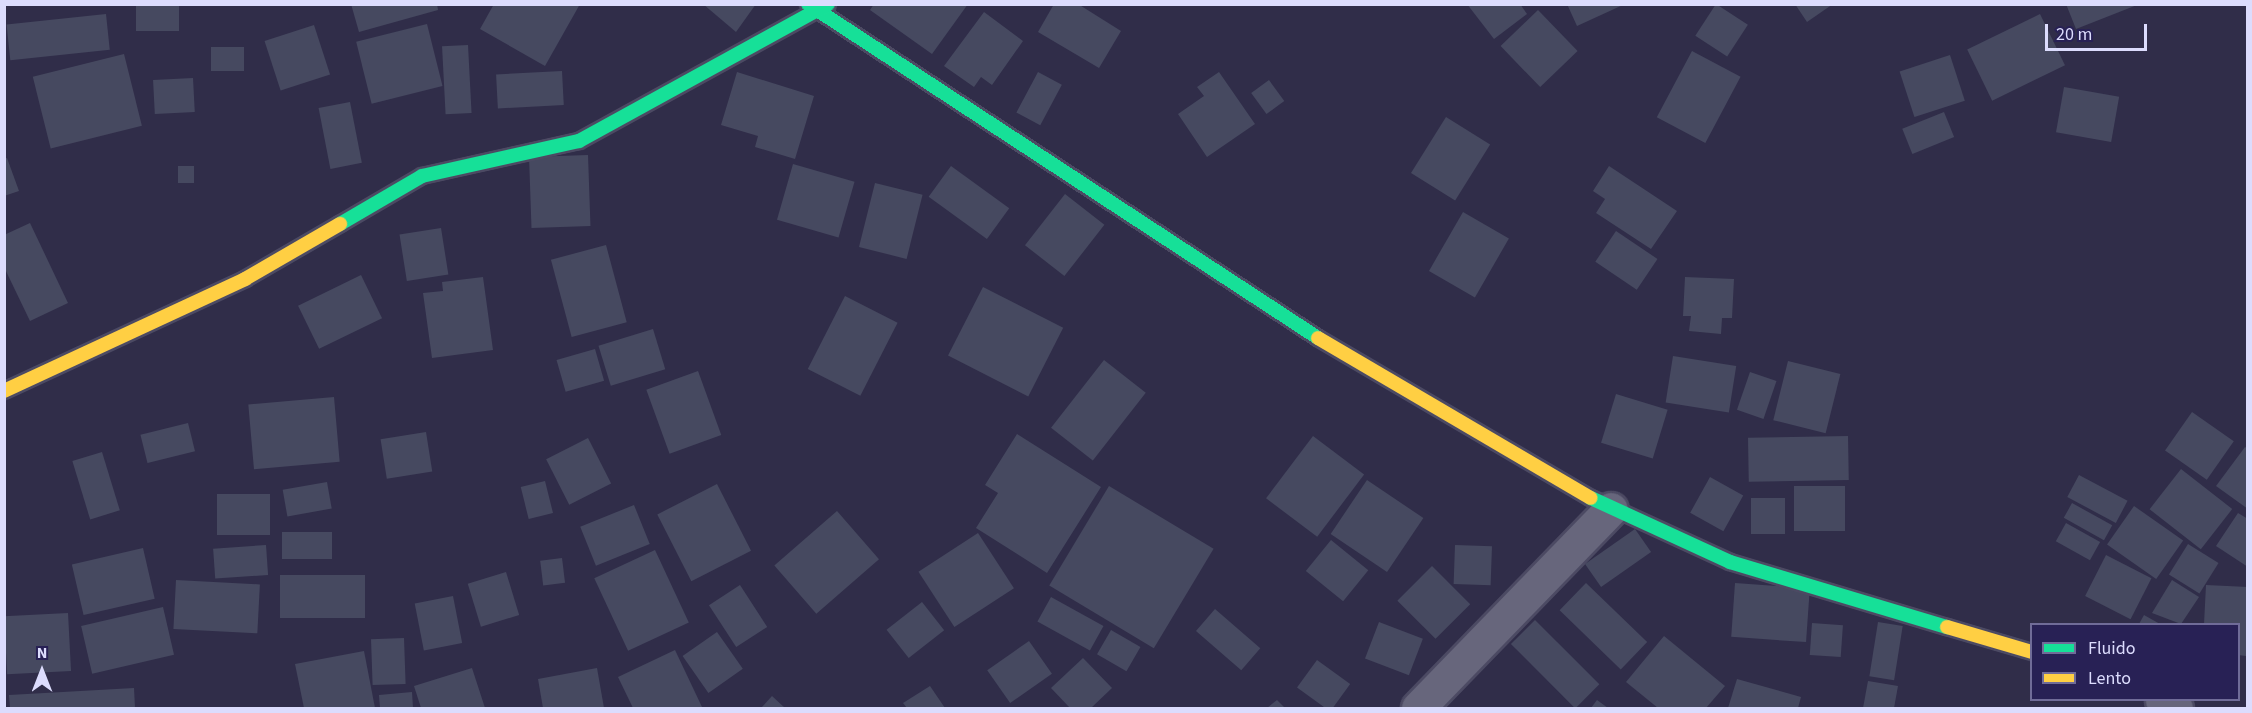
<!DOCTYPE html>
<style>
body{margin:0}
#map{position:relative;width:2252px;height:713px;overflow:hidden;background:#302d49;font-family:"Source Sans 3",sans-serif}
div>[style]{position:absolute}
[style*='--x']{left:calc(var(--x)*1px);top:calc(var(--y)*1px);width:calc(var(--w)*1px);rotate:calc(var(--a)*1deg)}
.building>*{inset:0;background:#464960;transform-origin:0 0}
.roads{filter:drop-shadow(2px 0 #4c4a63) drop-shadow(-2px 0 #4c4a63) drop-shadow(0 2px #4c4a63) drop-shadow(0 -2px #4c4a63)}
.street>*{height:33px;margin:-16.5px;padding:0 16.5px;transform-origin:16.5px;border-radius:16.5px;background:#67667c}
.fast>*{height:14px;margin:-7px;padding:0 7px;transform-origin:7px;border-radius:7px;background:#16e098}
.slow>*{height:14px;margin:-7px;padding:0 7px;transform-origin:7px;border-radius:7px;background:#ffcf43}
span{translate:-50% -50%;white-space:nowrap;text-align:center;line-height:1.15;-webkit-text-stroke:6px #282155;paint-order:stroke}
.frame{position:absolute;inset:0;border:6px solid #dcdcfd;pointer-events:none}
.legend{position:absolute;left:2030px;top:623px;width:210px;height:78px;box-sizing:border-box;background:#282155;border:2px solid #706c98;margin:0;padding:8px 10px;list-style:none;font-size:18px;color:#dcdcfd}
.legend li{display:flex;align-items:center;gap:12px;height:30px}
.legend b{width:30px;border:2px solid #706c98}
.north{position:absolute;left:12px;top:641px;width:60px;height:60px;-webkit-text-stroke:4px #282155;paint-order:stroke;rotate:0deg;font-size:16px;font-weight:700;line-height:24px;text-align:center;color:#dcdcfd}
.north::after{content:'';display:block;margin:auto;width:21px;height:27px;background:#dcdcfd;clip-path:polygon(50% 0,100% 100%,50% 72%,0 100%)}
.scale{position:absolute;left:2045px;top:24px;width:102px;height:27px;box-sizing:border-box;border:3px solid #dcdcfd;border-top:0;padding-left:8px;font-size:18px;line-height:21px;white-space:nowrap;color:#dcdcfd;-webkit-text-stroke:4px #282155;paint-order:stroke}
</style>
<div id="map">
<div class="building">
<div style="clip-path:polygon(351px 4px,437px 4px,438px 10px,359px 32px)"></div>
<div style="clip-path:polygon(494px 4px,580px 4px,545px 66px,480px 29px)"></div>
<div style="clip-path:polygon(703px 4px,756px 4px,736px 32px)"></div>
<div style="clip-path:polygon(874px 4px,968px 4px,932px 54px,870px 10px)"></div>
<div style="clip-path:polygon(1054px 4px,1078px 4px,1121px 31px,1099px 68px,1038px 32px)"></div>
<div style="clip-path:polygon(1467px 4px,1520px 4px,1527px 14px,1494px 39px)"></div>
<div style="clip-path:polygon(1567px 4px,1625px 4px,1577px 26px)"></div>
<div style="left:1716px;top:4px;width:38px;height:38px;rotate:33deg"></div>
<div style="clip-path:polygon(1795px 4px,1833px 4px,1807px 22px)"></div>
<div style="clip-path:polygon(2066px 4px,2137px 4px,2137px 5px,2076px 29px)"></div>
<div style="left:136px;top:5px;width:43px;height:26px"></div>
<div style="left:1538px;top:10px;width:57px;height:52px;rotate:46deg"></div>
<div style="clip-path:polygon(984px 12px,1023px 41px,992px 85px,981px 77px,974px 87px,944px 66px)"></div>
<div style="left:106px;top:14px;width:36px;height:100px;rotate:84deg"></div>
<div style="left:2040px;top:14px;width:57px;height:81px;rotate:64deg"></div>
<div style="left:427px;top:24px;width:64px;height:73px;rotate:76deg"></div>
<div style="left:314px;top:25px;width:52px;height:52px;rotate:72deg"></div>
<div style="left:468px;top:45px;width:68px;height:26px;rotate:87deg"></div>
<div style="left:211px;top:47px;width:33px;height:24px"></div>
<div style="left:1692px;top:51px;width:55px;height:75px;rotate:28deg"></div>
<div style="left:124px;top:54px;width:74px;height:94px;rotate:76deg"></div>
<div style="left:1950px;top:55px;width:48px;height:53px;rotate:72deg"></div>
<div style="left:562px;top:71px;width:34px;height:66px;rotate:87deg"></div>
<div style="clip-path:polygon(737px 72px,814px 96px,795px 159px,755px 147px,758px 136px,721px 125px)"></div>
<div style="left:1038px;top:72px;width:27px;height:46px;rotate:28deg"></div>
<div style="clip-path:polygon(1219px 72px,1255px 124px,1207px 157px,1178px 114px,1204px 96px,1197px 87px)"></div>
<div style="left:193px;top:78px;width:34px;height:40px;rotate:87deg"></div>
<div style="left:1269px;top:80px;width:26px;height:22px;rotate:54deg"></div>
<div style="left:2064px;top:87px;width:56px;height:46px;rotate:10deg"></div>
<div style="left:350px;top:102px;width:62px;height:32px;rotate:79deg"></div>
<div style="left:1944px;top:112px;width:27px;height:45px;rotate:68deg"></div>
<div style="left:1446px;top:117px;width:52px;height:66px;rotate:32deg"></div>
<div style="left:588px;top:155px;width:71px;height:59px;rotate:88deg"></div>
<div style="clip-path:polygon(7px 158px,19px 191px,4px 196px,4px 159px)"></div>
<div style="left:793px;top:164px;width:64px;height:58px;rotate:16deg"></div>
<div style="left:178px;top:166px;width:16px;height:17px"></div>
<div style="left:951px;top:166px;width:72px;height:38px;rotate:36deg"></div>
<div style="clip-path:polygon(1609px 166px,1677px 211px,1651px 249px,1596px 213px,1605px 199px,1593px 191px)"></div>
<div style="left:875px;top:183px;width:49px;height:66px;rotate:14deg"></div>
<div style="left:1065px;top:194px;width:50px;height:65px;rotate:38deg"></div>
<div style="left:1463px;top:212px;width:53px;height:68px;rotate:30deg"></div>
<div style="clip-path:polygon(30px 223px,68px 303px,30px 321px,4px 267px,4px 235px)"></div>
<div style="left:441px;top:228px;width:47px;height:42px;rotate:81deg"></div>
<div style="left:1616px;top:231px;width:50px;height:37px;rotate:34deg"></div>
<div style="left:606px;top:245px;width:80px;height:57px;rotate:75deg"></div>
<div style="left:361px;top:275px;width:48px;height:70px;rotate:64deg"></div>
<div style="clip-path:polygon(483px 277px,493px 350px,432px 358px,423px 293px,443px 291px,442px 282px)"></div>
<div style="clip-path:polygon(1685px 277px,1734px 279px,1732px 318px,1722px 318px,1721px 334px,1689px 331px,1691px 316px,1683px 316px)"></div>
<div style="left:983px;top:287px;width:90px;height:77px;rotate:27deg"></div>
<div style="left:845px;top:296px;width:59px;height:82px;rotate:27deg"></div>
<div style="left:653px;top:329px;width:42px;height:57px;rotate:73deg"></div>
<div style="left:595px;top:349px;width:33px;height:40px;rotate:74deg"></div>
<div style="left:1673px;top:356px;width:64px;height:47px;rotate:9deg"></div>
<div style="left:1104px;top:360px;width:53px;height:86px;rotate:38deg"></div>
<div style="left:1788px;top:361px;width:54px;height:61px;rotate:14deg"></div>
<div style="left:698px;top:371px;width:68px;height:55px;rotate:70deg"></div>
<div style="left:1750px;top:372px;width:28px;height:40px;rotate:19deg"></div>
<div style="left:1616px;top:394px;width:54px;height:51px;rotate:17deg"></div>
<div style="left:334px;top:397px;width:65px;height:86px;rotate:85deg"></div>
<div style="left:2192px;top:412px;width:51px;height:47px;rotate:35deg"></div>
<div style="left:188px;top:423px;width:29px;height:49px;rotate:76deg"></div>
<div style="left:426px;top:432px;width:40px;height:46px;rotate:81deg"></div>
<div style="clip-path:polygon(1017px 434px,1101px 487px,1047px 573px,976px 528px,998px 493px,985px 485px)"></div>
<div style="left:1313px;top:436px;width:64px;height:78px;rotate:37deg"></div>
<div style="left:1848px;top:436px;width:44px;height:100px;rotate:89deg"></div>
<div style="left:588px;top:438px;width:51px;height:47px;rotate:63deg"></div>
<div style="clip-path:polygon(2245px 447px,2248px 449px,2248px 509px,2216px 486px)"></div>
<div style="left:102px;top:452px;width:61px;height:31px;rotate:73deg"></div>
<div style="left:2181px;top:469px;width:65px;height:51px;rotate:38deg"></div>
<div style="left:2079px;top:475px;width:55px;height:25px;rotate:28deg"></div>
<div style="left:1710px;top:477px;width:38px;height:41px;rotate:29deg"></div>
<div style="left:1367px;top:480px;width:68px;height:65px;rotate:34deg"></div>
<div style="left:545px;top:481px;width:33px;height:25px;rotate:76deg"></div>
<div style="left:327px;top:482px;width:27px;height:45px;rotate:80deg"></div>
<div style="left:717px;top:484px;width:75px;height:67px;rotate:63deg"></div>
<div style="left:1109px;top:486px;width:122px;height:116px;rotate:31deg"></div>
<div style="left:1845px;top:486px;width:45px;height:51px;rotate:90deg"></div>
<div style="left:217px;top:494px;width:53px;height:41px"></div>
<div style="left:1785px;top:498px;width:36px;height:34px;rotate:90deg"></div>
<div style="left:2072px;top:503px;width:46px;height:17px;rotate:29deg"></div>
<div style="left:634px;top:505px;width:42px;height:58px;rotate:68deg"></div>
<div style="left:2134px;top:506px;width:60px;height:47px;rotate:35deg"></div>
<div style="left:837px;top:511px;width:64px;height:83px;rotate:49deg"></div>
<div style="clip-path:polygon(2238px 513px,2248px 519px,2248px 567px,2216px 546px)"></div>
<div style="left:2066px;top:523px;width:39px;height:21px;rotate:29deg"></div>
<div style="left:1635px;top:529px;width:28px;height:61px;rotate:55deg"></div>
<div style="left:282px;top:532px;width:50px;height:27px"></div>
<div style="left:978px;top:533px;width:66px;height:71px;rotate:57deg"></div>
<div style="left:1331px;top:540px;width:48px;height:40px;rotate:39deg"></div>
<div style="left:2188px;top:544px;width:36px;height:36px;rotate:32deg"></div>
<div style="left:266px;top:545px;width:30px;height:53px;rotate:86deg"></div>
<div style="left:1455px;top:545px;width:37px;height:39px;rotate:2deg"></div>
<div style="left:143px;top:548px;width:52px;height:73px;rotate:77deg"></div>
<div style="left:655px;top:550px;width:80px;height:67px;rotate:65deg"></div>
<div style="left:2106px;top:555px;width:51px;height:46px;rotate:27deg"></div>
<div style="left:562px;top:558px;width:25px;height:22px;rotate:83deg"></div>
<div style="left:1432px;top:566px;width:54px;height:49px;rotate:45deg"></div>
<div style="left:506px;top:572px;width:45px;height:40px;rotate:73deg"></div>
<div style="left:280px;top:575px;width:85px;height:43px"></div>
<div style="left:176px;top:580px;width:84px;height:49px;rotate:3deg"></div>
<div style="clip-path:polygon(2172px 580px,2199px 597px,2181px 624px,2152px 613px)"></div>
<div style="left:1586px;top:583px;width:85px;height:38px;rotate:44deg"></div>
<div style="left:1735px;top:583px;width:75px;height:54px;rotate:4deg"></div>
<div style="left:740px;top:585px;width:50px;height:37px;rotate:57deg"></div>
<div style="clip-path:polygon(2206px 585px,2248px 587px,2246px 656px,2238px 655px,2238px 624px,2204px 624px)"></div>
<div style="left:453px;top:596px;width:48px;height:39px;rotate:79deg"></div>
<div style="left:1051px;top:597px;width:60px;height:28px;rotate:29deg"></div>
<div style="left:922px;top:602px;width:36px;height:45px;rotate:52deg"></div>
<div style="left:163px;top:607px;width:49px;height:84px;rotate:77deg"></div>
<div style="left:1215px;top:609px;width:60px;height:29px;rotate:41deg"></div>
<div style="left:68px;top:613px;width:58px;height:64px;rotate:87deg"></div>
<div style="clip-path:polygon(2144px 615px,2160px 624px,2139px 624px)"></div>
<div style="left:1535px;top:620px;width:91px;height:34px;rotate:45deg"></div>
<div style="left:1379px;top:622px;width:47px;height:39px;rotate:21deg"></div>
<div style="left:1878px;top:622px;width:25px;height:55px;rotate:9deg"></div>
<div style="left:1812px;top:623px;width:31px;height:32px;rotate:4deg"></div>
<div style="left:1111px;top:630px;width:34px;height:28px;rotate:30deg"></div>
<div style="left:717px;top:632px;width:45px;height:42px;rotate:55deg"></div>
<div style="clip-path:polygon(1664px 636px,1725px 686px,1706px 708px,1658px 708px,1626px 682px)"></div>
<div style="left:404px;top:638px;width:46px;height:33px;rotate:88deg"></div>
<div style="left:1029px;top:641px;width:40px;height:51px;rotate:55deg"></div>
<div style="clip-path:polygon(675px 650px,702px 707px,633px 708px,618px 677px)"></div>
<div style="clip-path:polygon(364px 651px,375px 708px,304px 708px,295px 664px)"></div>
<div style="clip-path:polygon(1083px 658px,1112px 688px,1091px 708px,1070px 708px,1051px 688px)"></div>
<div style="left:1317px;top:660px;width:41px;height:34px;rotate:36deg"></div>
<div style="clip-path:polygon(472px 668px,485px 708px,421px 708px,414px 686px)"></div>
<div style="clip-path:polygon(597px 668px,604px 708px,543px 708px,538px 679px)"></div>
<div style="clip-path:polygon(1737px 679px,1801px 697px,1798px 708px,1728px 708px)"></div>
<div style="clip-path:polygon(1868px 681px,1898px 686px,1894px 708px,1863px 708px)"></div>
<div style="clip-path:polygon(930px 686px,945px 708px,907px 708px,903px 703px)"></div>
<div style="clip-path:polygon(134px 688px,135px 708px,10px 708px,9px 695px)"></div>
<div style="clip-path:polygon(412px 692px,413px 708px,380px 708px,379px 695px)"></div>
<div style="clip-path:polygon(772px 696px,785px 708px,761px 708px)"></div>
<div style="clip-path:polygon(1277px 700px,1285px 708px,1267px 708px)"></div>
<div style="clip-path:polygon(1597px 700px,1608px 708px,1591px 708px)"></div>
</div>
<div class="roads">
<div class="street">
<div style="--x:2162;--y:700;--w:16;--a:30"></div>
<div style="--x:1418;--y:708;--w:277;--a:-45.9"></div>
</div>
<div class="fast">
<div style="--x:808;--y:4;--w:610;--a:33.22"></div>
<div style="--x:340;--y:224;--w:95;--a:-30.3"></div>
<div style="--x:422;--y:176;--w:161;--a:-12.6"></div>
<div style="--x:579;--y:141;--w:284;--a:-28.8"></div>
<div style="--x:1591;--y:498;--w:153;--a:24.7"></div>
<div style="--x:1730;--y:562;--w:227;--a:16.7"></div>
</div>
<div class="slow">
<div style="--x:1318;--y:338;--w:316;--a:30.4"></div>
<div style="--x:4;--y:391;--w:266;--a:-24.9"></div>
<div style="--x:245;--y:279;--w:110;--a:-30.1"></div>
<div style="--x:1947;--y:627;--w:89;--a:16.4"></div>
</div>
</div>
<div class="frame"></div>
<ul class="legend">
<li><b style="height:8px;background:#16e098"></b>Fluido</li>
<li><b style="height:8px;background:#ffcf43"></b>Lento</li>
</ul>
<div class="north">N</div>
<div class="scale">20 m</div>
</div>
